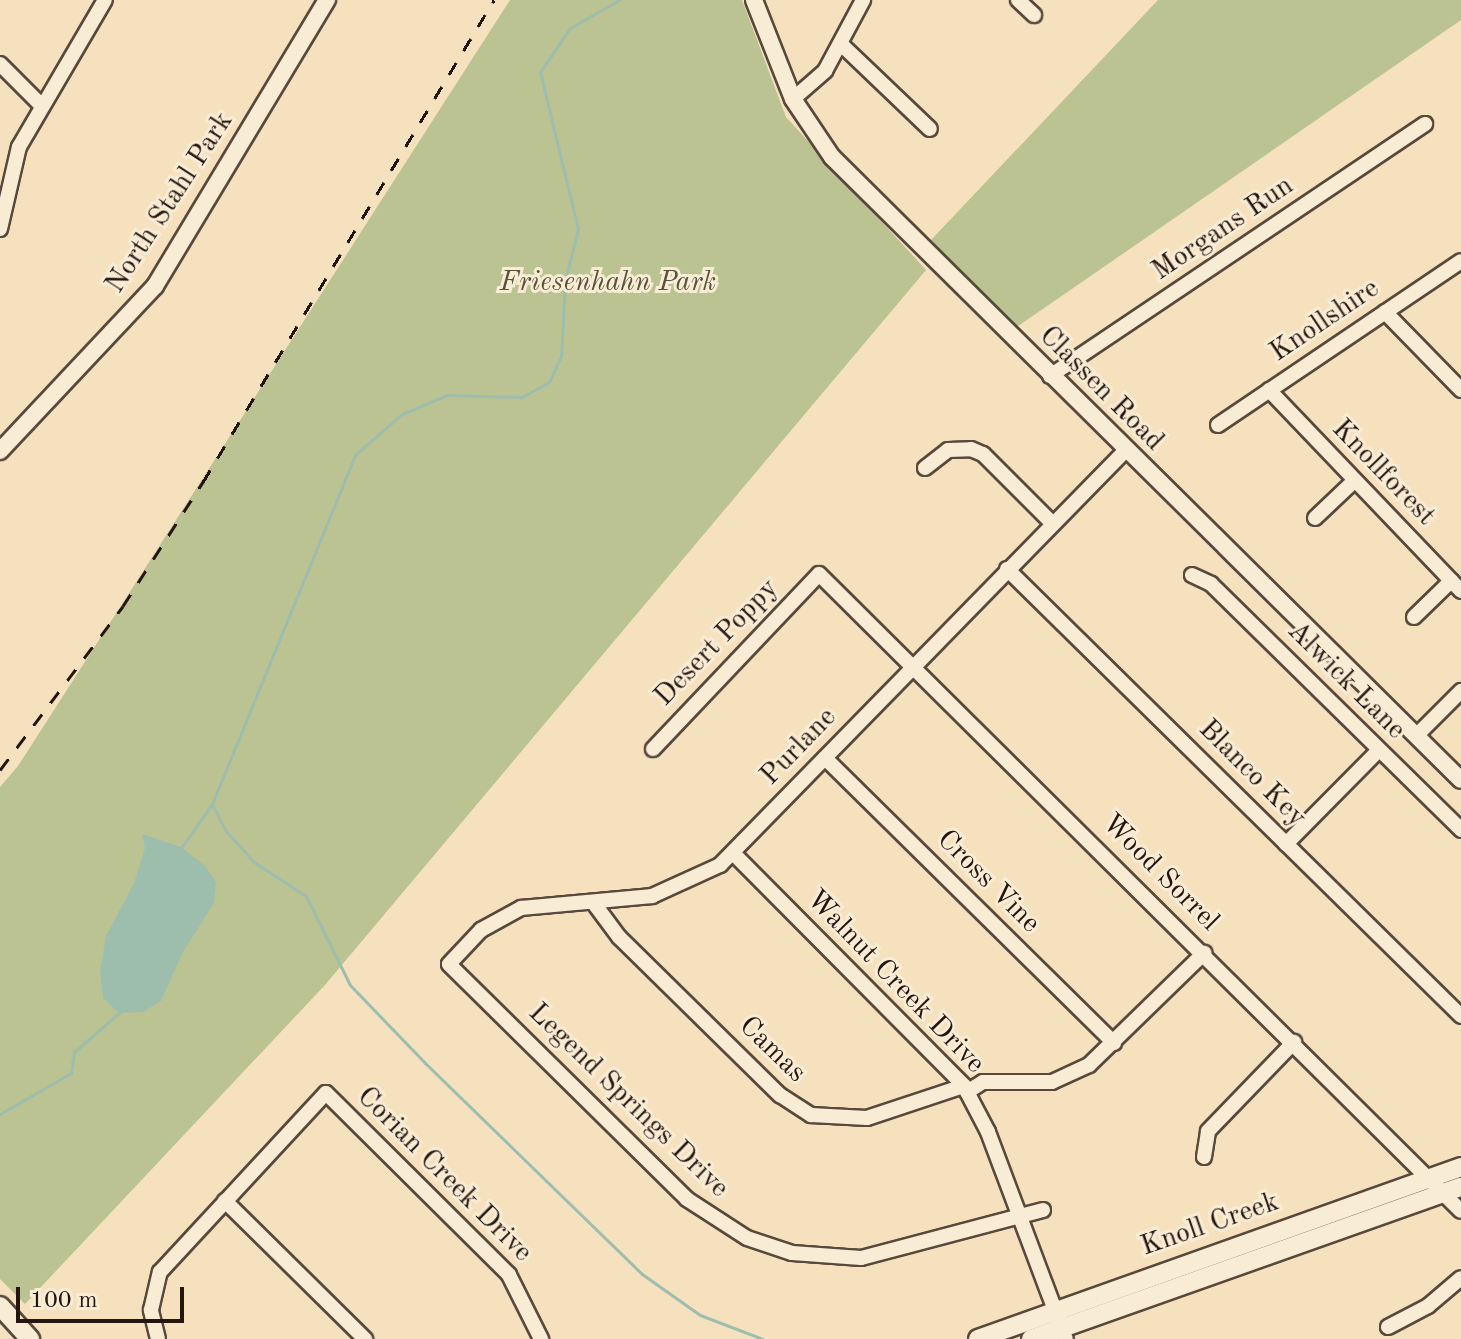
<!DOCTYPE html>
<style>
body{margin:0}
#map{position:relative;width:1461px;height:1339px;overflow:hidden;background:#f6e1bf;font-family:"Old Standard TT",serif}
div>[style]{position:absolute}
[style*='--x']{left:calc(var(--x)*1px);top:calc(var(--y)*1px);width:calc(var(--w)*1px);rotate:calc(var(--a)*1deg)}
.green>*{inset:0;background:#bbc392}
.water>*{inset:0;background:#9dbead}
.stream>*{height:3px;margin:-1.5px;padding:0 1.5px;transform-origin:1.5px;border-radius:1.5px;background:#9dbead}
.roads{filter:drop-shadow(2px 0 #58493b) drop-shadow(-2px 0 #58493b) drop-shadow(0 2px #58493b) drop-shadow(0 -2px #58493b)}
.minor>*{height:14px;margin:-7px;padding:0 7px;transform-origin:7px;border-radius:7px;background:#f9ecd5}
.tertiary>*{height:16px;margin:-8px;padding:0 8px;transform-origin:8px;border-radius:8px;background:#f9ecd5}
.secondary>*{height:18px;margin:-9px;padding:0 9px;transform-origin:9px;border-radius:9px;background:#f9ecd5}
.rail>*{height:3px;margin-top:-1.5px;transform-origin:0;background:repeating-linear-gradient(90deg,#24160f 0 14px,transparent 0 28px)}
span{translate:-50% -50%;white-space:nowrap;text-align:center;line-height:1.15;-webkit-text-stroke:6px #f9ecd5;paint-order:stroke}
.street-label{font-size:28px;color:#24160f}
.park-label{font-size:28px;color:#59533d;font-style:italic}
.scale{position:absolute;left:16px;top:1287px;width:168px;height:36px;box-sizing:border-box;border:4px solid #24160f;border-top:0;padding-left:10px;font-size:24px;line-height:28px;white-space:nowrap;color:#24160f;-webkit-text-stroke:6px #f9ecd5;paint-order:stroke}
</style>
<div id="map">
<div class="green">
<div style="clip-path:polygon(510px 0,742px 0,786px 117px,926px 270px,325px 985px,25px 1304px,0 1279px,0 787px,18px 766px)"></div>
<div style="clip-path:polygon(1158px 0,1461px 0,1461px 20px,1014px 329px,931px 240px)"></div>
</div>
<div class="water">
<div style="clip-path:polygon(142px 834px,181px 847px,205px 866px,216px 882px,214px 903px,183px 952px,161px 1001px,143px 1012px,119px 1013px,103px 998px,100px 972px,106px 936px,134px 883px,145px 848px)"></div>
</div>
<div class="stream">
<div style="--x:212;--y:804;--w:30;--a:63"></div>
<div style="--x:226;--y:831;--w:42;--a:47.9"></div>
<div style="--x:254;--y:862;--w:62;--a:33.2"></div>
<div style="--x:306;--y:896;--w:99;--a:63.7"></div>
<div style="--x:350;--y:985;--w:108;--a:46.1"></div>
<div style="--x:425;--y:1063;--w:303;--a:44.2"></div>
<div style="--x:642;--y:1274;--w:71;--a:35.3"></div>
<div style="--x:700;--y:1315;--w:67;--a:20.9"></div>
<div style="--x:181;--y:848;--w:54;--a:-54.8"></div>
<div style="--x:212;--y:804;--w:377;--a:-67.7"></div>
<div style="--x:355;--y:455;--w:62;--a:-41.1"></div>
<div style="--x:402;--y:414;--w:49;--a:-22.9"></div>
<div style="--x:447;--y:395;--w:75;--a:1.5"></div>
<div style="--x:522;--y:397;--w:31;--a:-29"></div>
<div style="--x:549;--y:382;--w:29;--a:-65"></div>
<div style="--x:561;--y:356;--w:75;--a:-86.9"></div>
<div style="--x:565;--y:281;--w:54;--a:-76"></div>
<div style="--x:578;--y:229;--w:162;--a:-103.6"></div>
<div style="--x:540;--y:72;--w:53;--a:-55.7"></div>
<div style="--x:570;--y:28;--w:56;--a:-29.7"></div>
<div style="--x:0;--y:1114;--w:82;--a:-30"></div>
<div style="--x:71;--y:1073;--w:21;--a:-82"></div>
<div style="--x:74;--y:1052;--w:61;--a:-41"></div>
</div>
<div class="roads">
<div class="minor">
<div style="--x:1018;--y:0;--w:22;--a:43"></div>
<div style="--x:843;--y:46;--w:120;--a:43.7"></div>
<div style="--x:0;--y:64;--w:59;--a:45"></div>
<div style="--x:793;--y:99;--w:43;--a:-41.2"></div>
<div style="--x:825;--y:71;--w:81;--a:-61.8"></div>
<div style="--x:0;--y:229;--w:84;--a:-77"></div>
<div style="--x:19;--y:147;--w:170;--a:-59.7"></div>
<div style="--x:1385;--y:312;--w:109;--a:45.7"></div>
<div style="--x:1050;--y:376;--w:452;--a:-33.9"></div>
<div style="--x:1269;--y:390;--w:278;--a:46.3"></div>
<div style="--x:1218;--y:425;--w:293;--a:-34"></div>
<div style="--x:925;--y:468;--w:29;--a:-38"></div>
<div style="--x:948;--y:450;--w:23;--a:-2"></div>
<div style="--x:971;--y:449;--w:13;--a:23"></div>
<div style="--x:983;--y:454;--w:99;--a:45"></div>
<div style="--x:1315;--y:518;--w:54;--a:-43.5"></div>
<div style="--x:1007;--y:569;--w:637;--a:44.55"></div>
<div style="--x:1192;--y:575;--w:21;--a:25"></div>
<div style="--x:1211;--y:584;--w:351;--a:44.5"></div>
<div style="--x:1414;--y:617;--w:52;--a:-44.2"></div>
<div style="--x:1416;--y:736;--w:64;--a:-45"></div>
<div style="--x:653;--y:749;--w:241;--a:-46.5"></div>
<div style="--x:819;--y:574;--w:904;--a:44.78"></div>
<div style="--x:825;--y:758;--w:406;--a:44.6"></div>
<div style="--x:1286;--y:844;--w:132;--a:-45.3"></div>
<div style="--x:734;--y:854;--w:327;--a:45.2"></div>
<div style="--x:964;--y:1086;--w:52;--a:62.4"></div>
<div style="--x:988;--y:1132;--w:221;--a:69.4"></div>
<div style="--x:593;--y:902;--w:44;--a:53.4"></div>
<div style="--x:619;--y:937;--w:226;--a:44.5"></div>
<div style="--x:780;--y:1095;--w:37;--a:33"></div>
<div style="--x:811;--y:1115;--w:56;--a:3.1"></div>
<div style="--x:867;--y:1118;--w:102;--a:-18.3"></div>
<div style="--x:967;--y:1092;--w:19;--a:-32"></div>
<div style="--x:983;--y:1082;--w:69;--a:0"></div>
<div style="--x:1052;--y:1082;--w:41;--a:-24.7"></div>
<div style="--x:1089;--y:1065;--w:161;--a:-44.2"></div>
<div style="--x:1204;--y:1157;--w:26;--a:-81"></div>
<div style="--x:1208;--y:1131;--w:124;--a:-46"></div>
<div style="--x:225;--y:1201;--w:197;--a:44.6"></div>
<div style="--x:1043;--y:1210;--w:188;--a:165.2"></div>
<div style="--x:861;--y:1258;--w:69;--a:-175.9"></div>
<div style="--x:792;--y:1253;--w:47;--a:-161.6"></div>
<div style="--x:747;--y:1238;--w:72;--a:-147"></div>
<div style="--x:687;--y:1199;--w:334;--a:-135.4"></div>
<div style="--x:449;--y:964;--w:47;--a:-46.7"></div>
<div style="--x:481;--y:930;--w:46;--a:-28.8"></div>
<div style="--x:521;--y:908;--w:132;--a:-5.2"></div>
<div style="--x:652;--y:896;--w:75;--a:-24.5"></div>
<div style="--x:720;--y:865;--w:581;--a:-45.63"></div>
<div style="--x:1388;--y:1327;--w:45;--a:-27.7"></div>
<div style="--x:1428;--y:1306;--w:43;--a:-40.3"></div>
<div style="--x:158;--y:1339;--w:30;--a:-104"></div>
<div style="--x:151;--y:1310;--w:39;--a:-77"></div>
<div style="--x:160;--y:1272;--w:244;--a:-47.2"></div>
<div style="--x:326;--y:1093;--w:258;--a:44.8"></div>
<div style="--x:509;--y:1275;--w:72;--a:63.4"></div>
</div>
<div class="tertiary">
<div style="--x:754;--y:0;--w:106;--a:68.5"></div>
<div style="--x:793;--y:99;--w:70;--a:56.1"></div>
<div style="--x:832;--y:157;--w:885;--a:44.73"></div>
<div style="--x:0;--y:451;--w:226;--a:-46.8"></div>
<div style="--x:155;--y:286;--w:334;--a:-59"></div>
</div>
<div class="secondary">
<div style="--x:0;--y:1306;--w:45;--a:47.7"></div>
<div style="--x:978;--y:1339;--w:513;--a:-19.6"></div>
<div style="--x:1031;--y:1339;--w:456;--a:-19.5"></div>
</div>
</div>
<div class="rail">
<div style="--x:0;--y:770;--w:205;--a:-53.1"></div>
<div style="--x:123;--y:606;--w:148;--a:-57.2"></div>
<div style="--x:203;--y:482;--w:563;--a:-58.88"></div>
</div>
<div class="street-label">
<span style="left:170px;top:203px;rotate:-57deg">North Stahl Park</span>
<span style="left:1223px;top:229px;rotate:-34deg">Morgans Run</span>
<span style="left:1325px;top:321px;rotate:-34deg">Knollshire</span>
<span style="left:1101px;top:389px;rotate:45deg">Classen Road</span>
<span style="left:1383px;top:473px;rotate:46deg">Knollforest</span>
<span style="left:717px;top:643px;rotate:-46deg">Desert Poppy</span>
<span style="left:1346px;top:681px;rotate:45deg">Alwick Lane</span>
<span style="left:799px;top:747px;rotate:-46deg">Purlane</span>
<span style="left:1252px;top:774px;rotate:45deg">Blanco Key</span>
<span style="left:1160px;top:873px;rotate:45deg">Wood Sorrel</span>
<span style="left:988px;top:882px;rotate:45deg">Cross Vine</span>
<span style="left:895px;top:982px;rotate:46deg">Walnut Creek Drive</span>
<span style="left:772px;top:1050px;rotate:44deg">Camas</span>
<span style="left:628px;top:1101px;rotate:44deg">Legend Springs Drive</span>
<span style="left:444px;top:1175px;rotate:45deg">Corian Creek Drive</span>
<span style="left:1210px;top:1225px;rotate:-19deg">Knoll Creek</span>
</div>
<div class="park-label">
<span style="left:608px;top:283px">Friesenhahn Park</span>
</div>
<div class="scale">100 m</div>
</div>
